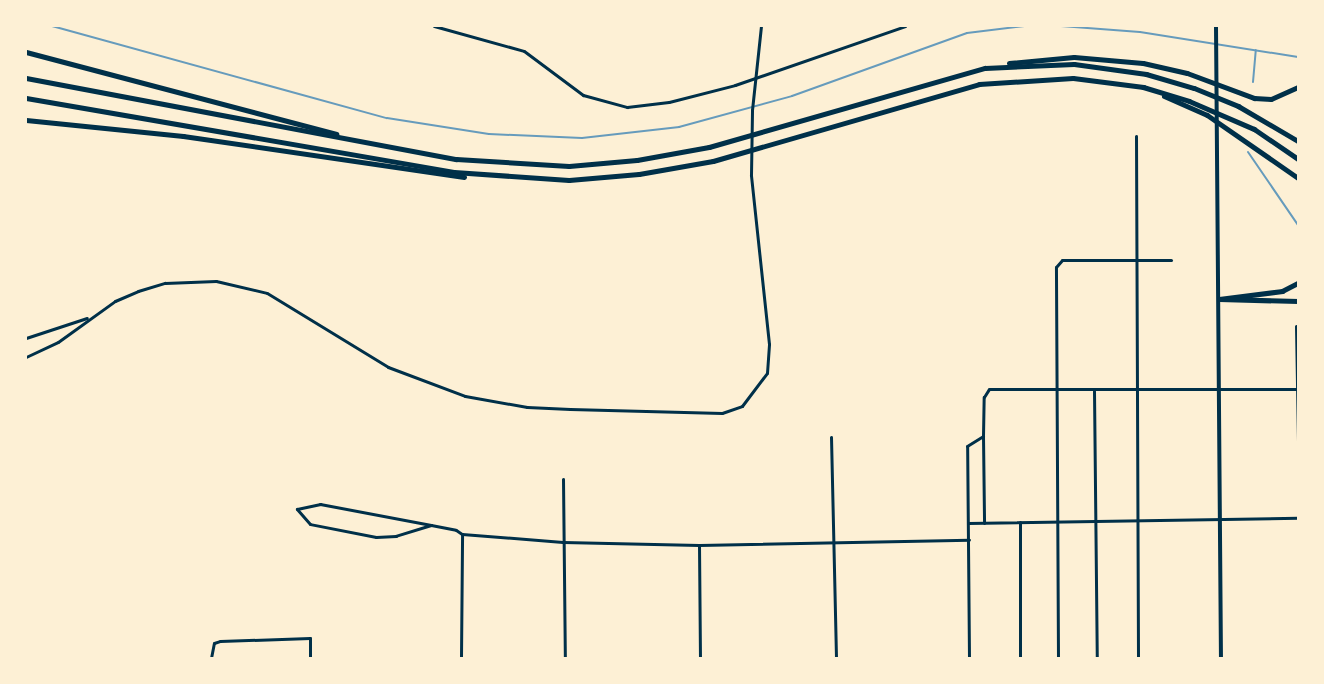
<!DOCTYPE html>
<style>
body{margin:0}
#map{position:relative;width:1324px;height:684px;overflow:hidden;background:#fdf0d5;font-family:Manrope,sans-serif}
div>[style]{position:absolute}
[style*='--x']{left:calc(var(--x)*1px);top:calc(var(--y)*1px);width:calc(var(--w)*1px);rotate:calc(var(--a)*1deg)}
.stream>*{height:2px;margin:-1px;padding:0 1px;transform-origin:1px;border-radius:1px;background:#669bbc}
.minor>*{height:3px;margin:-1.5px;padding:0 1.5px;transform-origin:1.5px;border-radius:1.5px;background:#003049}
.secondary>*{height:4px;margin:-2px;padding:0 2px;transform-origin:2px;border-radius:2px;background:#003049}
.motorway>*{height:5px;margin:-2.5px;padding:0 2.5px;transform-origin:2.5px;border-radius:2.5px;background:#003049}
span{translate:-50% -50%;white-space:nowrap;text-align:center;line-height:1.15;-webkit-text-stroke:4.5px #fdf0d5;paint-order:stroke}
.frame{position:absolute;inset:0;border:27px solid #fdf0d5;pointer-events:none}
</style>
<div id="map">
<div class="stream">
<div style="--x:52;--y:26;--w:347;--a:15.4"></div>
<div style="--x:387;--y:118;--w:103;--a:8.9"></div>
<div style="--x:489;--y:134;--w:93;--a:2.5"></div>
<div style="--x:582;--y:138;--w:98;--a:-6.5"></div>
<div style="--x:679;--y:127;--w:117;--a:-15.3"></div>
<div style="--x:792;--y:96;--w:186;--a:-19.8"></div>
<div style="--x:967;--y:33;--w:58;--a:-6.9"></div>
<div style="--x:1061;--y:26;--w:79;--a:4.3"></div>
<div style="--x:1140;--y:32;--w:160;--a:9"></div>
<div style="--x:1253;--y:82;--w:32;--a:-85"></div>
<div style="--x:1248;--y:152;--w:88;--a:55.6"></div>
</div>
<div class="minor">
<div style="--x:434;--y:26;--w:93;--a:15.5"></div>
<div style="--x:524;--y:51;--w:74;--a:36.7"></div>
<div style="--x:583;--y:95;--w:46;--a:15.3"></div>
<div style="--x:627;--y:107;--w:42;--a:-6.8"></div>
<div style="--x:669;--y:102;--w:68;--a:-14.4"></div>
<div style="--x:735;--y:85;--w:180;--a:-19.1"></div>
<div style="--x:1136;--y:136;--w:522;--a:89.78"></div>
<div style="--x:1296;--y:326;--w:116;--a:89"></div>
<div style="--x:26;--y:338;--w:64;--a:-18.2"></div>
<div style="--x:26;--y:357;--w:35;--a:-25"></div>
<div style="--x:58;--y:342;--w:70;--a:-35.7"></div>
<div style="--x:115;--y:301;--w:25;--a:-23"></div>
<div style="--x:138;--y:291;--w:28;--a:-17"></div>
<div style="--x:165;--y:283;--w:51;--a:-2.2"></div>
<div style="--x:216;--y:281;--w:52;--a:13.2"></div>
<div style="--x:267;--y:293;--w:142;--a:31.4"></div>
<div style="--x:388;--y:367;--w:82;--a:20.6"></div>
<div style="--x:465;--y:396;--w:63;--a:10.1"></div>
<div style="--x:527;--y:407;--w:43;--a:2.7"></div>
<div style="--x:570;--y:409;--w:152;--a:1.5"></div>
<div style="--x:722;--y:413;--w:21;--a:-19"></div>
<div style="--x:742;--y:406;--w:41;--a:-52.9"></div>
<div style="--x:767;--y:373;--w:29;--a:-86"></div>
<div style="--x:769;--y:344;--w:170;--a:-96.1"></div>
<div style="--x:751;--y:175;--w:65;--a:-89.1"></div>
<div style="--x:752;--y:110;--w:84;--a:-83.9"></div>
<div style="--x:1094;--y:391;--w:267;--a:89.4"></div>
<div style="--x:983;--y:436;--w:87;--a:89.3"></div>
<div style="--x:831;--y:437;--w:221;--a:88.7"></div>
<div style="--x:563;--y:479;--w:179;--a:89.4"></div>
<div style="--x:1020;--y:522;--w:136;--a:90"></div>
<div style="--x:968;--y:523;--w:330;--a:-0.9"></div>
<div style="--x:431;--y:525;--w:37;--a:163"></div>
<div style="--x:396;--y:536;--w:20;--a:177"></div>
<div style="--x:376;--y:537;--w:67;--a:-168.9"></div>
<div style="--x:310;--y:524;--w:20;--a:-131"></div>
<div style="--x:297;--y:509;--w:24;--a:-12"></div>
<div style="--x:320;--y:504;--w:113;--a:10.7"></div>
<div style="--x:431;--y:525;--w:25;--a:11"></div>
<div style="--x:456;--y:530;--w:7;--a:34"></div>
<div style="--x:462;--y:534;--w:101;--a:4.5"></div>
<div style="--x:563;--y:542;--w:136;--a:1.3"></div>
<div style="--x:699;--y:545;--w:270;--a:-1.1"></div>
<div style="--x:699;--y:545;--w:113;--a:89.5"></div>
<div style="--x:211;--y:658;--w:15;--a:-79"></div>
<div style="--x:214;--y:643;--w:6;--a:-18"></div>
<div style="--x:220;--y:641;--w:90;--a:-1.9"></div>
<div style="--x:310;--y:638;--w:20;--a:90"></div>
<div style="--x:313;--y:658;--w:58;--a:0"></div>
<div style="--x:461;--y:658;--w:124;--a:-89.5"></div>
<div style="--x:969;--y:658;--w:212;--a:-90.5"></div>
<div style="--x:967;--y:446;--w:19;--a:-32"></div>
<div style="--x:983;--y:436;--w:39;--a:-89"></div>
<div style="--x:984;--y:397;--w:9;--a:-58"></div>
<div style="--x:989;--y:389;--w:309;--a:0"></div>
<div style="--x:1058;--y:658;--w:391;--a:-90.3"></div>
<div style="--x:1056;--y:267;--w:9;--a:-49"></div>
<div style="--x:1062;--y:260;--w:109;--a:0"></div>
</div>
<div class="secondary">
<div style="--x:1216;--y:26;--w:632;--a:89.55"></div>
</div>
<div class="motorway">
<div style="--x:26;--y:52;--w:321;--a:14.8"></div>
<div style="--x:1009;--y:63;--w:65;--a:-5.3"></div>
<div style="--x:1074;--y:57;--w:69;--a:5"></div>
<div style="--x:1143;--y:63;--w:45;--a:12.8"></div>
<div style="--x:1187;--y:73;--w:72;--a:20.5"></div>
<div style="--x:1254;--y:98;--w:17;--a:3"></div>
<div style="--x:1271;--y:99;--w:30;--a:-24"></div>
<div style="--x:26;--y:78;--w:438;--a:10.7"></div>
<div style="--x:456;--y:159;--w:113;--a:3.5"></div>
<div style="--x:569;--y:166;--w:68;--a:-5"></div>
<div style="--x:637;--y:160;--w:73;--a:-10.2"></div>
<div style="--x:709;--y:147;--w:287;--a:-16"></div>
<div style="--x:985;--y:68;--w:89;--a:-2.6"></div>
<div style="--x:1074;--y:64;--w:73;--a:7.9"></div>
<div style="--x:1146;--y:74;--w:50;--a:16.3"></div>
<div style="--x:1194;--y:88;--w:48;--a:22.2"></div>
<div style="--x:1238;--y:106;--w:69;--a:30.3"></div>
<div style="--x:1164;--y:96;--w:47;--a:23.8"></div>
<div style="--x:1207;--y:115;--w:111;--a:34.7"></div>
<div style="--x:26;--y:98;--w:434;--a:9.8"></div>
<div style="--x:454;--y:172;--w:115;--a:4"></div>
<div style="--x:569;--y:180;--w:70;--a:-4.9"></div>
<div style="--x:639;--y:174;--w:75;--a:-10"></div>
<div style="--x:713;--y:161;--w:277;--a:-16.1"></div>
<div style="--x:979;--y:84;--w:94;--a:-3.7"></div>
<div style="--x:1073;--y:78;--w:71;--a:7.3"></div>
<div style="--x:1143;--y:87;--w:48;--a:16.9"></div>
<div style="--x:1189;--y:101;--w:71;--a:23.3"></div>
<div style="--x:1254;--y:129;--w:53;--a:34.3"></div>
<div style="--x:26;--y:120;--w:158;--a:5.8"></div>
<div style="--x:183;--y:136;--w:284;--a:8.3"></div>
<div style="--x:1219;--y:299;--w:64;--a:-7.2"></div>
<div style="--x:1282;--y:291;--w:18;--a:-27"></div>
<div style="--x:1219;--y:299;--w:79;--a:1.5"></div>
</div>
<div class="frame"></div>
</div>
